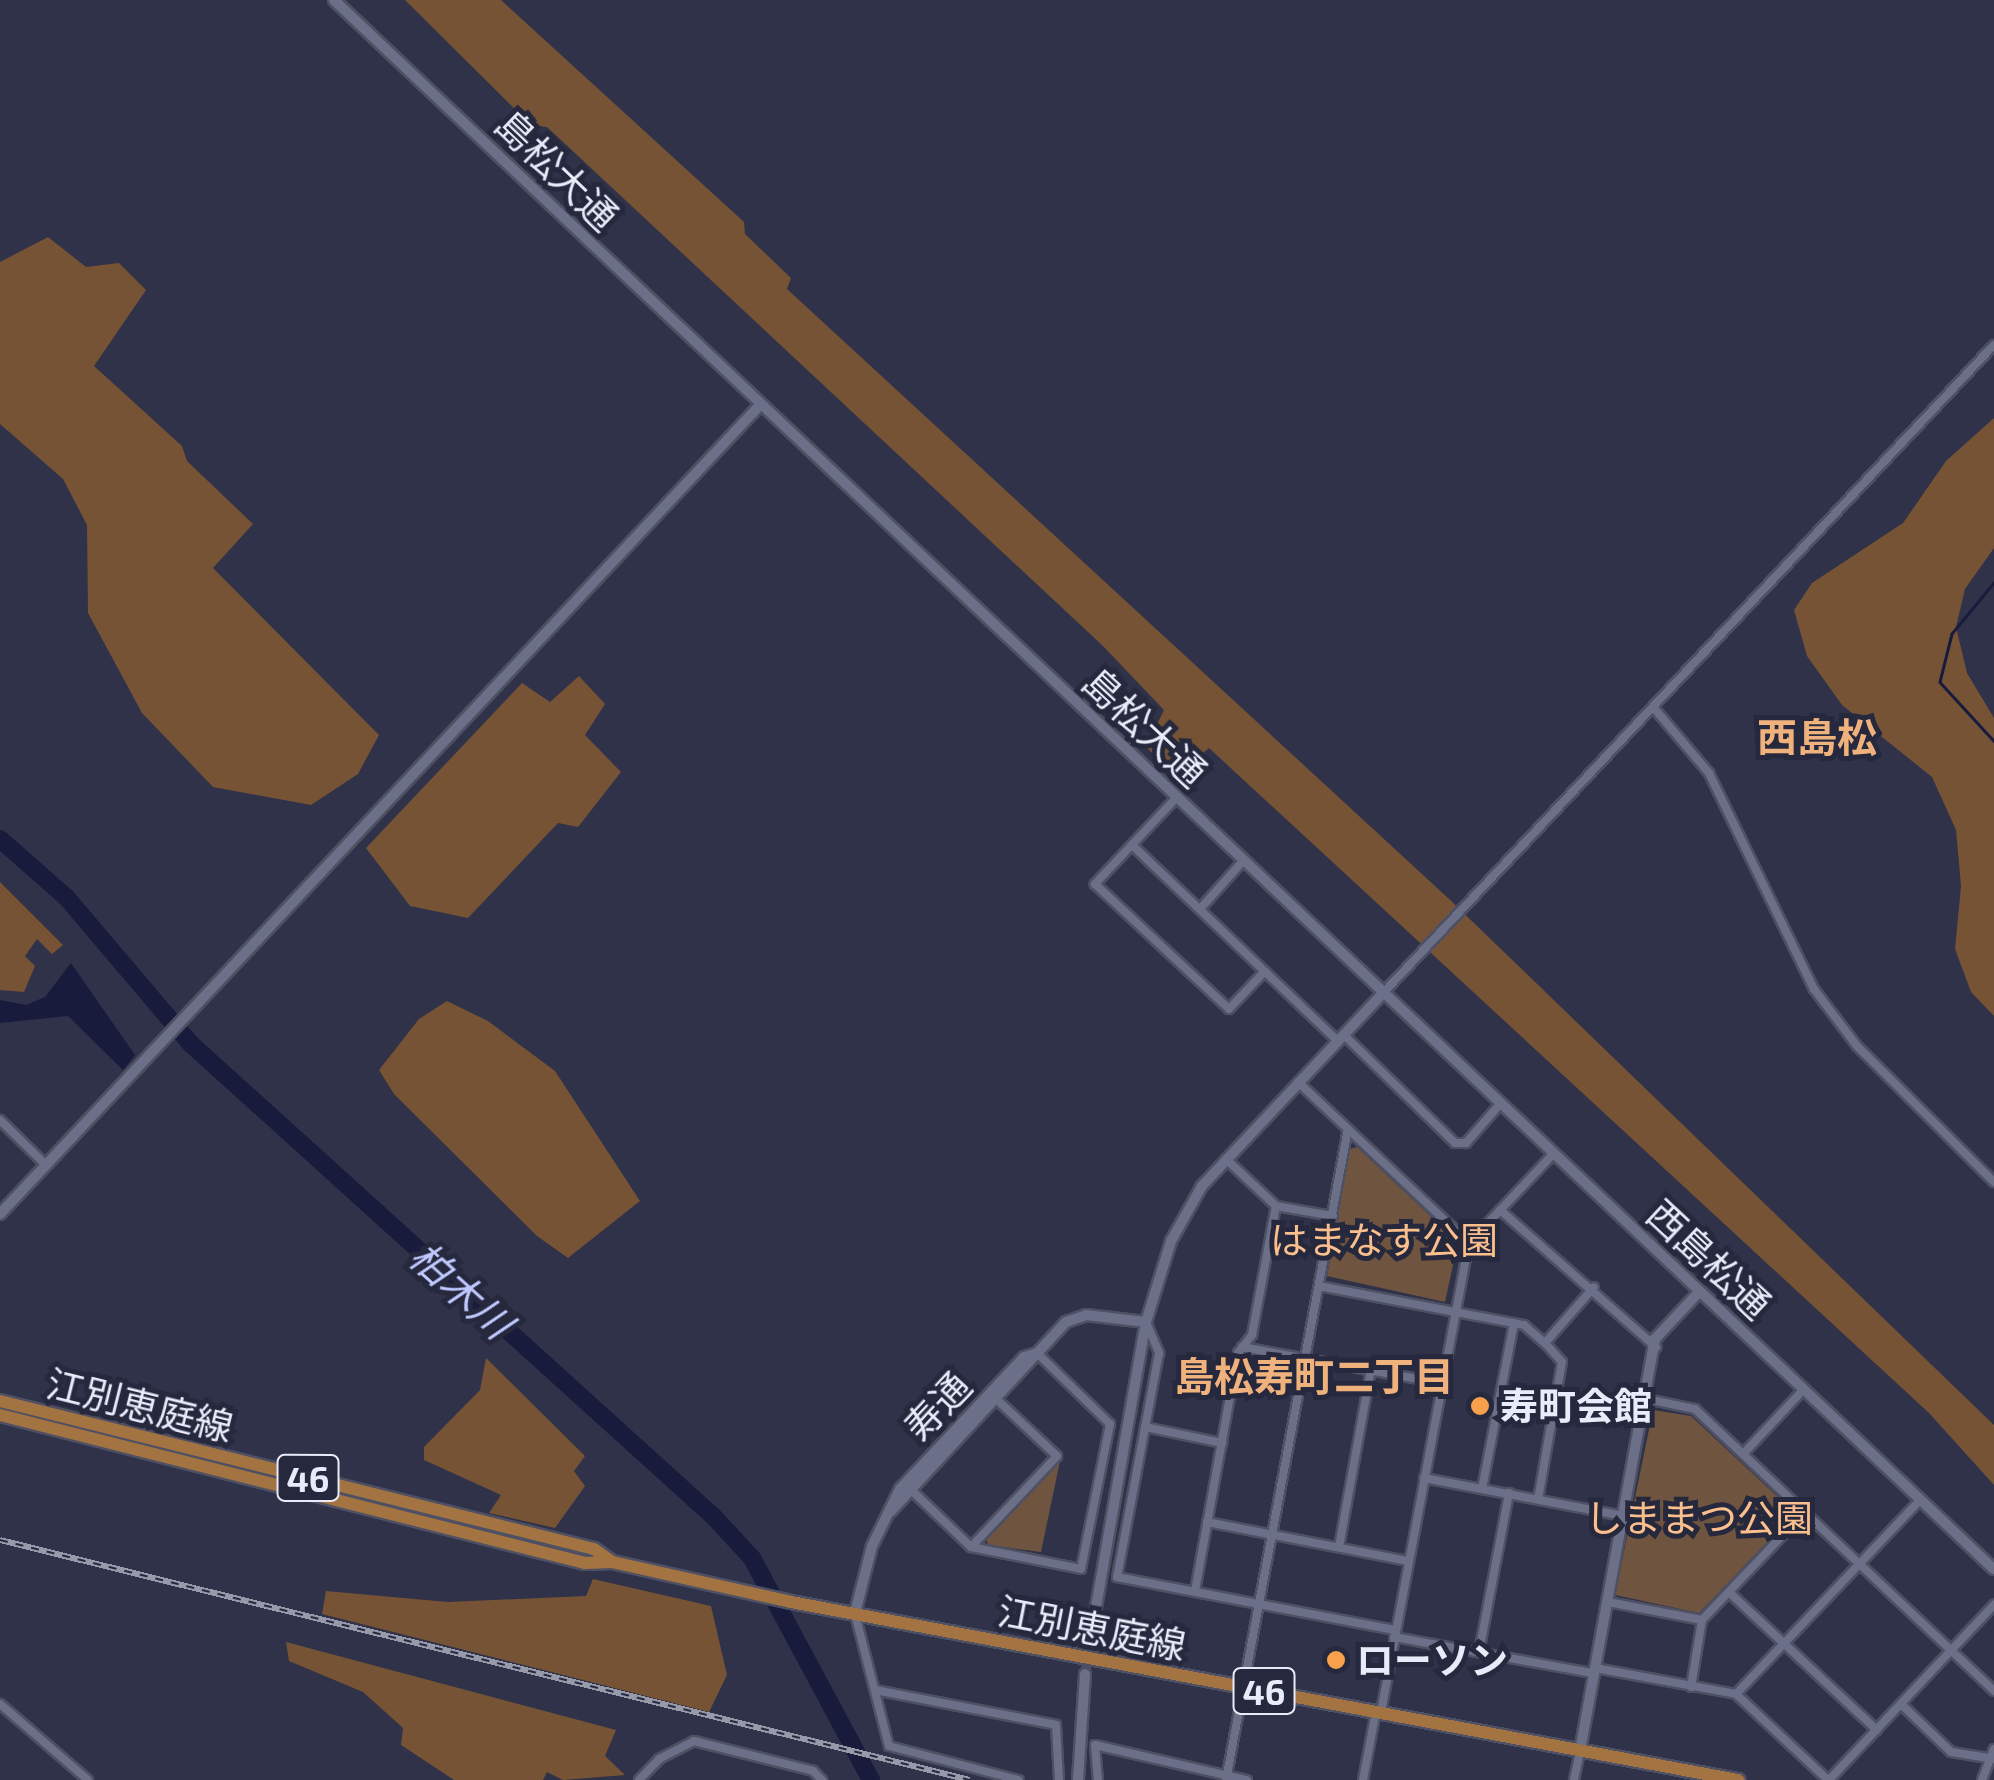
<!DOCTYPE html>
<meta charset="utf-8">
<style>
body{margin:0}
#map{position:relative;width:1994px;height:1780px;overflow:hidden;background:#2f3248;font-family:"Exo 2","Noto Sans JP",sans-serif}
div>[style]{position:absolute}
[style*='--x']{left:calc(var(--x)*1px);top:calc(var(--y)*1px);width:calc(var(--w)*1px);rotate:calc(var(--a)*1deg)}
.green>*{inset:0;background:#6f553f}
.forest>*{inset:0;background:#765335}
.water>*{inset:0;background:#191b3d}
.stream>*{height:2.5px;margin:-1.25px;padding:0 1.25px;transform-origin:1.25px;border-radius:1.25px;background:#191b3d}
.river>*{height:18px;margin:-9px;padding:0 9px;transform-origin:9px;border-radius:9px;background:#191b3d}
.tertiary-tunnel>*{height:10px;margin-top:-5px;transform-origin:0;background:repeating-linear-gradient(90deg,#4b4e63 0 10px,transparent 0 15px)}
.roads{filter:drop-shadow(2px 0 #4e5063) drop-shadow(-2px 0 #4e5063) drop-shadow(0 2px #4e5063) drop-shadow(0 -2px #4e5063)}
.minor>*{height:8px;margin:-4px;padding:0 4px;transform-origin:4px;border-radius:4px;background:#6b6f88}
.tertiary>*{height:10px;margin:-5px;padding:0 5px;transform-origin:5px;border-radius:5px;background:#6b6f88}
.primary>*{height:12px;margin:-6px;padding:0 6px;transform-origin:6px;border-radius:6px;background:#a47342}
.rail>*{height:6px;margin-top:-3px;transform-origin:0;background:repeating-linear-gradient(90deg,#26283d 0 8px,#979aab 0 16px);box-sizing:border-box;border-block:2px solid #979aab}
.dots>*{width:28px;height:28px;translate:-50% -50%;box-sizing:border-box;border:5px solid #26283d;border-radius:50%}
span{translate:-50% -50%;white-space:nowrap;text-align:center;line-height:1.15;-webkit-text-stroke:10px #26283d;paint-order:stroke}
.shield-label span{padding:2px 8px;background:#26283d;border:2px solid;border-radius:8px;-webkit-text-stroke-width:0}
.shield-label{font-size:35px;color:#e8ebf9;font-weight:700}
.street-label{font-size:38px;color:#e8ebf9}
.park-label{font-size:38px;color:#fabf8c}
.poi-label{font-size:38px;color:#e8ebf9;font-weight:700}
.left{translate:0 -50%;text-align:left}
.neighbourhood-label{font-size:40px;color:#f0b27d;font-weight:700}
.water-label{font-size:40px;color:#c0c9ff;font-style:italic}
</style>
<div id="map">
<div class="green">
<div style="clip-path:polygon(1357px 1147px,1458px 1242px,1445px 1302px,1327px 1276px,1350px 1149px)"></div>
<div style="clip-path:polygon(1653px 1410px,1691px 1416px,1795px 1513px,1699px 1613px,1615px 1595px)"></div>
<div style="clip-path:polygon(1060px 1461px,1041px 1552px,988px 1545px,986px 1538px)"></div>
</div>
<div class="forest">
<div style="clip-path:polygon(405px 0,501px 0,744px 222px,745px 234px,791px 278px,787px 289px,1448px 898px,1994px 1425px,1994px 1485px,1929px 1413px,1209px 748px,1176px 776px,1146px 747px,1164px 710px,1103px 646px,547px 127px,531px 125px)"></div>
<div style="clip-path:polygon(48px 237px,86px 267px,119px 263px,146px 290px,94px 366px,182px 446px,187px 461px,253px 524px,213px 568px,379px 735px,358px 774px,311px 805px,213px 787px,142px 713px,88px 613px,87px 525px,63px 479px,0 424px,0 262px)"></div>
<div style="clip-path:polygon(1994px 418px,1994px 548px,1965px 589px,1956px 627px,1967px 673px,1994px 718px,1994px 1016px,1971px 992px,1955px 949px,1961px 886px,1956px 830px,1932px 777px,1842px 705px,1807px 656px,1794px 610px,1812px 583px,1903px 523px,1946px 461px)"></div>
<div style="clip-path:polygon(579px 676px,605px 704px,585px 735px,621px 772px,578px 827px,558px 823px,468px 918px,410px 906px,366px 848px,522px 683px,550px 702px)"></div>
<div style="clip-path:polygon(0 882px,63px 945px,52px 954px,37px 939px,25px 956px,35px 966px,24px 992px,0 990px)"></div>
<div style="clip-path:polygon(447px 1001px,488px 1021px,555px 1071px,640px 1201px,568px 1258px,537px 1236px,394px 1094px,379px 1070px,419px 1019px)"></div>
<div style="clip-path:polygon(486px 1358px,585px 1456px,574px 1471px,585px 1486px,555px 1528px,489px 1513px,501px 1495px,424px 1460px,424px 1447px,480px 1390px)"></div>
<div style="clip-path:polygon(593px 1579px,711px 1606px,727px 1675px,709px 1712px,322px 1614px,326px 1591px,448px 1602px,586px 1596px)"></div>
<div style="clip-path:polygon(286px 1642px,616px 1730px,605px 1756px,625px 1775px,563px 1780px,547px 1772px,543px 1780px,454px 1780px,401px 1745px,403px 1728px,363px 1692px,289px 1661px)"></div>
</div>
<div class="water">
<div style="clip-path:polygon(71px 963px,135px 1055px,123px 1070px,68px 1016px,0 1023px,0 1000px,26px 1005px,45px 997px)"></div>
</div>
<div class="stream">
<div style="--x:1994;--y:583;--w:66;--a:129.5"></div>
<div style="--x:1952;--y:634;--w:49;--a:104"></div>
<div style="--x:1940;--y:682;--w:80;--a:47.5"></div>
</div>
<div class="river">
<div style="--x:0;--y:839;--w:89;--a:41.4"></div>
<div style="--x:67;--y:898;--w:192;--a:49.7"></div>
<div style="--x:191;--y:1044;--w:705;--a:42.13"></div>
<div style="--x:714;--y:1517;--w:56;--a:47.2"></div>
<div style="--x:752;--y:1558;--w:252;--a:61.8"></div>
</div>
<div class="tertiary-tunnel">
<div style="--x:1085;--y:1674;--w:38;--a:-81"></div>
</div>
<div class="roads">
<div class="minor">
<div style="--x:1653;--y:707;--w:87;--a:49.7"></div>
<div style="--x:1709;--y:773;--w:240;--a:64.1"></div>
<div style="--x:1814;--y:989;--w:71;--a:53"></div>
<div style="--x:1857;--y:1046;--w:193;--a:44.8"></div>
<div style="--x:1177;--y:797;--w:120;--a:133.3"></div>
<div style="--x:1095;--y:884;--w:183;--a:43"></div>
<div style="--x:1229;--y:1009;--w:52;--a:-46.5"></div>
<div style="--x:1132;--y:845;--w:284;--a:43.6"></div>
<div style="--x:1200;--y:909;--w:66;--a:-48.1"></div>
<div style="--x:1384;--y:992;--w:889;--a:-46.69"></div>
<div style="--x:1344;--y:1035;--w:155;--a:44.2"></div>
<div style="--x:1455;--y:1143;--w:11;--a:0"></div>
<div style="--x:1466;--y:1143;--w:52;--a:-48.9"></div>
<div style="--x:1298;--y:1082;--w:235;--a:43.3"></div>
<div style="--x:0;--y:1120;--w:64;--a:44.4"></div>
<div style="--x:1276;--y:1206;--w:58;--a:10"></div>
<div style="--x:1500;--y:1210;--w:208;--a:41.3"></div>
<div style="--x:1319;--y:1286;--w:209;--a:10.8"></div>
<div style="--x:1524;--y:1325;--w:28;--a:41"></div>
<div style="--x:1545;--y:1343;--w:25;--a:48"></div>
<div style="--x:1562;--y:1362;--w:139;--a:99.9"></div>
<div style="--x:1146;--y:1322;--w:34;--a:67"></div>
<div style="--x:1159;--y:1353;--w:228;--a:100.6"></div>
<div style="--x:1117;--y:1577;--w:284;--a:10.8"></div>
<div style="--x:1545;--y:1343;--w:74;--a:-48.8"></div>
<div style="--x:1242;--y:1347;--w:202;--a:10.3"></div>
<div style="--x:1647;--y:1399;--w:49;--a:11.8"></div>
<div style="--x:1695;--y:1409;--w:411;--a:43.3"></div>
<div style="--x:1145;--y:1427;--w:79;--a:11.7"></div>
<div style="--x:1744;--y:1453;--w:88;--a:-46.8"></div>
<div style="--x:1424;--y:1478;--w:203;--a:10.8"></div>
<div style="--x:908;--y:1487;--w:87;--a:43.6"></div>
<div style="--x:971;--y:1547;--w:112;--a:11.3"></div>
<div style="--x:1081;--y:1569;--w:148;--a:-78.7"></div>
<div style="--x:1110;--y:1424;--w:102;--a:-135.8"></div>
<div style="--x:1482;--y:1489;--w:169;--a:-79.1"></div>
<div style="--x:1207;--y:1522;--w:205;--a:11"></div>
<div style="--x:971;--y:1547;--w:125;--a:-46.6"></div>
<div style="--x:1057;--y:1456;--w:88;--a:-136.8"></div>
<div style="--x:1339;--y:1547;--w:180;--a:-79.8"></div>
<div style="--x:1195;--y:1591;--w:242;--a:-79.8"></div>
<div style="--x:1238;--y:1353;--w:23;--a:-52"></div>
<div style="--x:1252;--y:1335;--w:131;--a:-79.5"></div>
<div style="--x:1276;--y:1206;--w:69;--a:-136.8"></div>
<div style="--x:1732;--y:1595;--w:198;--a:43"></div>
<div style="--x:1608;--y:1602;--w:96;--a:10.8"></div>
<div style="--x:1702;--y:1620;--w:149;--a:-46.4"></div>
<div style="--x:855;--y:1614;--w:136;--a:75.6"></div>
<div style="--x:889;--y:1746;--w:134;--a:14.7"></div>
<div style="--x:1394;--y:1637;--w:202;--a:10.3"></div>
<div style="--x:1479;--y:1652;--w:162;--a:-79.3"></div>
<div style="--x:1595;--y:1668;--w:143;--a:10.4"></div>
<div style="--x:1736;--y:1694;--w:126;--a:43.1"></div>
<div style="--x:1691;--y:1687;--w:68;--a:-80.7"></div>
<div style="--x:875;--y:1690;--w:184;--a:10.9"></div>
<div style="--x:1056;--y:1725;--w:55;--a:86.9"></div>
<div style="--x:1736;--y:1694;--w:267;--a:-46.5"></div>
<div style="--x:0;--y:1704;--w:116;--a:40.8"></div>
<div style="--x:1901;--y:1704;--w:69;--a:43.8"></div>
<div style="--x:1951;--y:1752;--w:44;--a:9.2"></div>
<div style="--x:1381;--y:1712;--w:477;--a:-79.4"></div>
<div style="--x:1469;--y:1243;--w:124;--a:-46.6"></div>
<div style="--x:639;--y:1780;--w:29;--a:-46"></div>
<div style="--x:659;--y:1759;--w:39;--a:-27"></div>
<div style="--x:694;--y:1741;--w:123;--a:14.1"></div>
<div style="--x:813;--y:1771;--w:13;--a:45"></div>
<div style="--x:1098;--y:1780;--w:35;--a:-95"></div>
<div style="--x:1095;--y:1745;--w:156;--a:13"></div>
<div style="--x:1226;--y:1780;--w:662;--a:-79.39"></div>
<div style="--x:1363;--y:1780;--w:70;--a:-79.3"></div>
<div style="--x:1574;--y:1780;--w:30;--a:-78"></div>
<div style="--x:1829;--y:1780;--w:241;--a:-46.7"></div>
<div style="--x:1982;--y:1780;--w:33;--a:-69"></div>
</div>
<div class="tertiary">
<div style="--x:334;--y:0;--w:2284;--a:43.39"></div>
<div style="--x:0;--y:1214;--w:1110;--a:-46.79"></div>
<div style="--x:891;--y:1511;--w:258;--a:-47.2"></div>
<div style="--x:1066;--y:1322;--w:21;--a:-19"></div>
<div style="--x:1086;--y:1315;--w:60;--a:6.7"></div>
<div style="--x:855;--y:1613;--w:69;--a:-75.8"></div>
<div style="--x:872;--y:1546;--w:64;--a:-63.8"></div>
<div style="--x:900;--y:1489;--w:181;--a:-46.8"></div>
<div style="--x:1024;--y:1357;--w:14;--a:-17"></div>
<div style="--x:1091;--y:1636;--w:319;--a:-80.1"></div>
<div style="--x:1146;--y:1322;--w:85;--a:-72.8"></div>
<div style="--x:1171;--y:1241;--w:63;--a:-60.6"></div>
<div style="--x:1202;--y:1186;--w:266;--a:-46.8"></div>
<div style="--x:1580;--y:1751;--w:419;--a:-79.7"></div>
<div style="--x:1655;--y:1339;--w:64;--a:-46.9"></div>
<div style="--x:1078;--y:1780;--w:106;--a:-86.2"></div>
</div>
<div class="primary">
<div style="--x:0;--y:1401;--w:612;--a:13.99"></div>
<div style="--x:594;--y:1549;--w:21;--a:35"></div>
<div style="--x:0;--y:1415;--w:603;--a:14.2"></div>
<div style="--x:585;--y:1563;--w:27;--a:-2"></div>
<div style="--x:612;--y:1562;--w:183;--a:12.6"></div>
<div style="--x:791;--y:1602;--w:964;--a:10.65"></div>
</div>
</div>
<div class="rail">
<div style="--x:0;--y:1540;--w:999;--a:13.9"></div>
</div>
<div class="dots">
<div style="left:1480px;top:1406px;background:#f8a04b"></div>
<div style="left:1336px;top:1660px;background:#f8a04b"></div>
</div>
<div class="shield-label">
<span style="left:308px;top:1478px">46</span>
<span style="left:1264px;top:1691px">46</span>
</div>
<div class="street-label">
<span style="left:557px;top:170px;rotate:44deg">島松大通</span>
<span style="left:1145px;top:727px;rotate:43deg">島松大通</span>
<span style="left:1709px;top:1259px;rotate:43deg">西島松通</span>
<span style="left:140px;top:1405px;rotate:14deg">江別恵庭線</span>
<span style="left:937px;top:1406px;rotate:-47deg">寿通</span>
<span style="left:1092px;top:1628px;rotate:11deg">江別恵庭線</span>
</div>
<div class="park-label">
<span style="left:1384px;top:1240px">はまなす公園</span>
<span style="left:1699px;top:1518px">しままつ公園</span>
</div>
<div class="poi-label">
<span class="left" style="left:1500px;top:1406px">寿町会館</span>
<span class="left" style="left:1356px;top:1660px">ローソン</span>
</div>
<div class="neighbourhood-label">
<span style="left:1817px;top:736px">西島松</span>
<span style="left:1314px;top:1375px">島松寿町二丁目</span>
</div>
<div class="water-label">
<span style="left:462px;top:1289px;rotate:42deg">柏木川</span>
</div>
</div>
